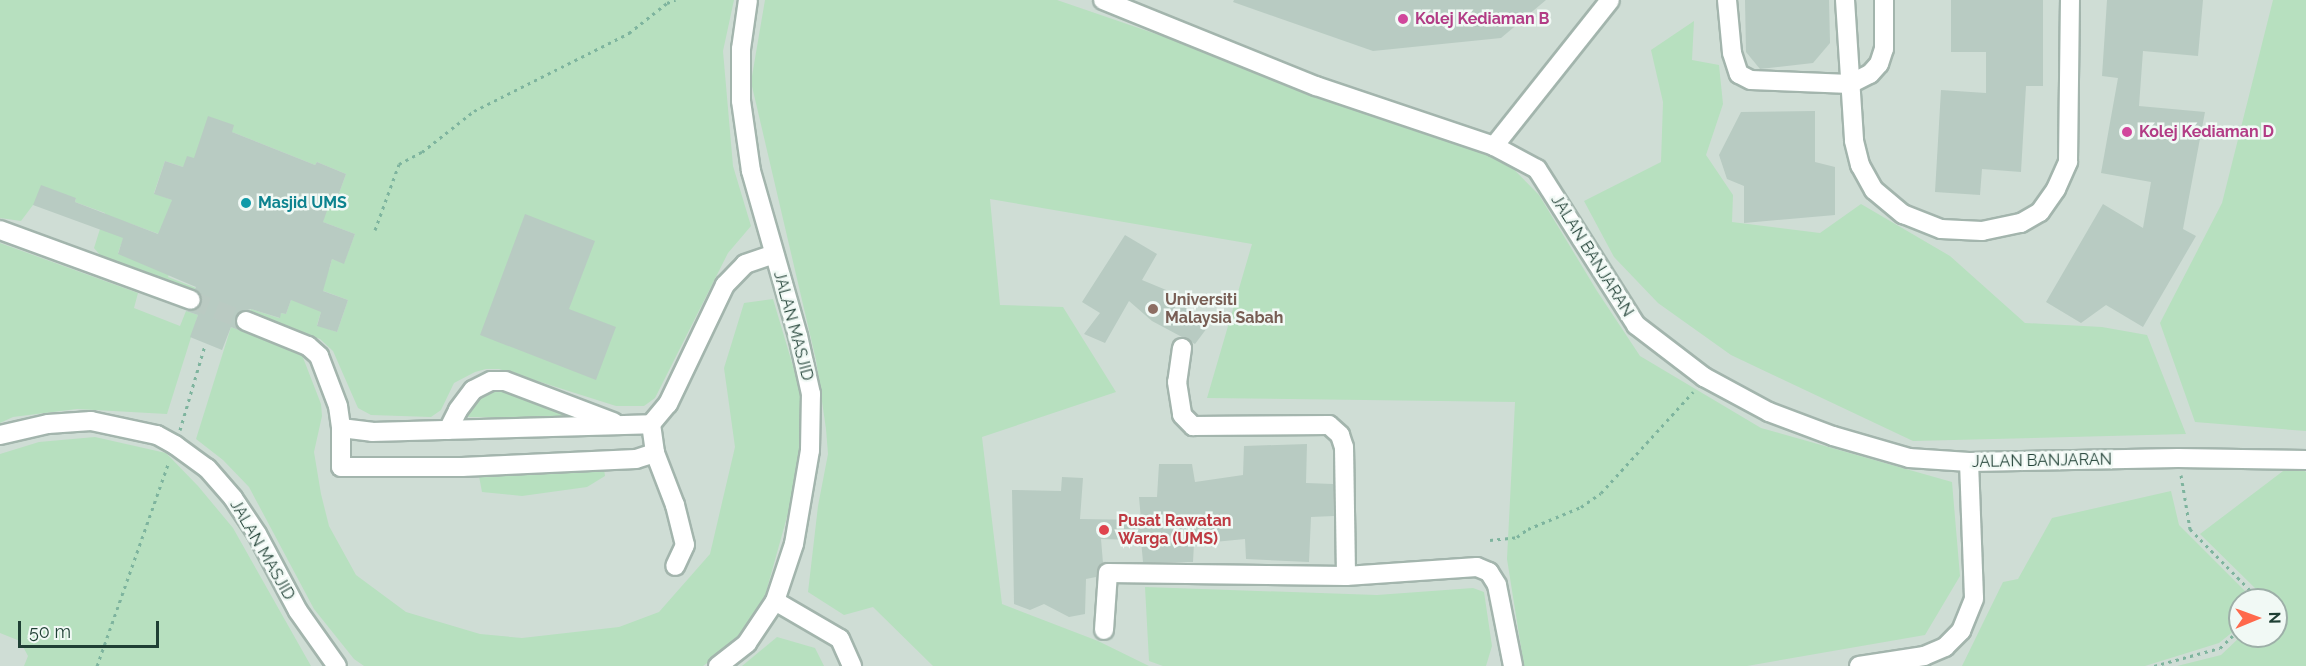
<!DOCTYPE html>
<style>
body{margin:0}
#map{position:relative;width:2306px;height:666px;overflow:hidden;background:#e1ede6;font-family:Raleway,sans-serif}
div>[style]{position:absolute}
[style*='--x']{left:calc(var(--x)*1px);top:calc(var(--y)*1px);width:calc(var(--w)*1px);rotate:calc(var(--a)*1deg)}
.built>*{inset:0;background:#cfddd5}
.green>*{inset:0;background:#b7e0bf}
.building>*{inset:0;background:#b8cbc2}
.minor-tunnel>*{height:18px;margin-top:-9px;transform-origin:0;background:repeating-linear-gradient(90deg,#bacac2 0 18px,transparent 0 27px)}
.path>*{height:3px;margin-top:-1.5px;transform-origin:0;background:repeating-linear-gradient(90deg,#7eb49e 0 3px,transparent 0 7.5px)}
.roads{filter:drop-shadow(2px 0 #a3b5ad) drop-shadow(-2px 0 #a3b5ad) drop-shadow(0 2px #a3b5ad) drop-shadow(0 -2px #a3b5ad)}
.minor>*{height:18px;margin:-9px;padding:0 9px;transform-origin:9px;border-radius:9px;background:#fff}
.dots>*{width:16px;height:16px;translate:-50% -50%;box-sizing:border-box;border:3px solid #f1f9f5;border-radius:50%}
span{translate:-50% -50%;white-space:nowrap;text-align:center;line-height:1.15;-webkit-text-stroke:5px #f1f9f5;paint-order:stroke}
.hotel-label{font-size:16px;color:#b23c85;font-weight:700}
.left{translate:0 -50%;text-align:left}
.culture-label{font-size:16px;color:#0d838f;font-weight:700}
.street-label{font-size:16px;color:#1f3f34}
.education-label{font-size:16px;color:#785e54;font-weight:700}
.health-label{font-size:16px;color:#be3a42;font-weight:700}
.north{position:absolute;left:2228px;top:588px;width:60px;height:60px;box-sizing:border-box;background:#f1f9f5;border:2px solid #9dafa8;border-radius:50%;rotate:89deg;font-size:16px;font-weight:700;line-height:24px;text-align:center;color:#1f3f34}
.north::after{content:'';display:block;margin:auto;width:21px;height:27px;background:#ff694c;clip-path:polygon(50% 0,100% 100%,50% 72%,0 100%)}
.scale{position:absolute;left:18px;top:621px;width:141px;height:27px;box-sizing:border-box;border:3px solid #1f3f34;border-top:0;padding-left:8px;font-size:18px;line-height:21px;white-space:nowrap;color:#1f3f34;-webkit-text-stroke:4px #f1f9f5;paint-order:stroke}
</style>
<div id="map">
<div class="built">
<div style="clip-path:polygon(evenodd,0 0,2289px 0,2306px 18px,2306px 666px,0 666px,0 0,2240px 600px,2276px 600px,2276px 636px,2240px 636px,2240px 600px)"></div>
</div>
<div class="green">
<div style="clip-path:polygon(0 0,734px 0,723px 51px,733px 166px,751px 226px,728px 253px,655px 398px,644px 406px,616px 406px,499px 369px,486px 369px,475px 372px,454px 383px,441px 410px,431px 417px,371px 415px,358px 408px,333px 351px,320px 339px,249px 314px,251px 309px,279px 318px,281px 313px,286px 314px,291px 300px,325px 299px,317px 325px,337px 332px,348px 300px,302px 283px,329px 270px,332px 259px,344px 263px,355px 234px,323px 222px,328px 193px,338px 196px,346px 174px,317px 162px,315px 165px,232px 132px,203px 158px,183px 167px,165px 161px,154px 193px,172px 200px,164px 236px,129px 223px,118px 253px,175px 258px,168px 277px,196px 288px,194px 292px,100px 255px,94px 248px,105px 213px,75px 202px,76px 198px,33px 205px,21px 221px,0 218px)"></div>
<div style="clip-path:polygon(765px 0,1057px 0,1495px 150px,1539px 195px,1597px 291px,1640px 356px,1761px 428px,1952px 482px,1960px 576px,1925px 635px,1747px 666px,1524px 666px,1507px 559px,1515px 402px,1207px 398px,1252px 244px,990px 199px,1000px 305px,1063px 307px,1116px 392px,982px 437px,1002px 604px,1098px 641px,1149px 666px,933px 666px,873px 607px,844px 615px,808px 592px,818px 506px,828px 454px,826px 429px,816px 360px,751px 82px)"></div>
<div style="clip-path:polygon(2273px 0,2306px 0,2306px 431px,2195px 422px,2160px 323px,2222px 203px)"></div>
<div style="clip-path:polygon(1694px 21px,1692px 60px,1719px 65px,1723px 104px,1706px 155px,1733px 195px,1732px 222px,1820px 233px,1861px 204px,1950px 256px,2025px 323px,2102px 327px,2147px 335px,2186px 434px,1913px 441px,1731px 355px,1658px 303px,1614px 257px,1584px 201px,1661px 162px,1663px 102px,1651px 50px)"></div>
<div style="clip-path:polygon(0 243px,138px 293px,134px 308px,180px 326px,186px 311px,198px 315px,167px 414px,77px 409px,13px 417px,0 423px)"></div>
<div style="clip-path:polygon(773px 299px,801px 393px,803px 434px,795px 488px,765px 596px,732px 645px,703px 666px,364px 666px,354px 659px,314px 609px,249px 487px,223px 460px,196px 439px,231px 327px,302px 355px,321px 404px,322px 416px,314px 452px,321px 494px,329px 526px,356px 575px,406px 612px,480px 634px,522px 638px,619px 627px,659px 612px,710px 554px,735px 447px,724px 368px,744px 303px)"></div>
<div style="clip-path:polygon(496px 390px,537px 402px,573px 419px,468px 417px,469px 409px,480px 396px)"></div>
<div style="clip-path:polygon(95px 437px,166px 453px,198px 486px,233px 528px,311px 666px,24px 666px,28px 656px,20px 641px,0 633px,0 454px,39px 442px)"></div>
<div style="clip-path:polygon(2295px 462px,2306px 472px,2306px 666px,2177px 666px,2221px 655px,2241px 636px,2276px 636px,2276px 600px,2259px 600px,2258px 591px,2200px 534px)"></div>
<div style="clip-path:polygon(604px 469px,605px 476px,587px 487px,522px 496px,482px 492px,479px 476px)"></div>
<div style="clip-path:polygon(2171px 491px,2179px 525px,2248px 594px,2249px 600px,2240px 600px,2240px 626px,2219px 643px,2145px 666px,1962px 666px,2003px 582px,2018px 579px,2052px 518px)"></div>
<div style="clip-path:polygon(1145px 587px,1377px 595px,1473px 588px,1484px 592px,1492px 646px,1486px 666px,1163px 666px,1149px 661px)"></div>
<div style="clip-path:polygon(777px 637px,815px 648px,824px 666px,742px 666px)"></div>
</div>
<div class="building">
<div style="clip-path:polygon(1234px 0,1546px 0,1501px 38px,1373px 51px,1233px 2px)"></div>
<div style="clip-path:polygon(1745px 0,1829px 0,1830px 43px,1813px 63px,1760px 69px,1746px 52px)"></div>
<div style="clip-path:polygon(1951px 0,2043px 0,2043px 86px,2026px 86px,2021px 172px,1982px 169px,1980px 195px,1935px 192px,1941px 90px,1986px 93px,1986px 52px,1951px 52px)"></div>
<div style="clip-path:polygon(2107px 0,2203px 0,2198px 56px,2143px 51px,2139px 106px,2205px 112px,2183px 229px,2196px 236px,2143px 327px,2106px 305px,2081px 323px,2046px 302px,2103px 204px,2143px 228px,2151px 182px,2101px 173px,2118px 78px,2102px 76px)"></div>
<div style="clip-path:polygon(1815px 111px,1815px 162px,1835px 167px,1835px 215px,1744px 223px,1744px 186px,1727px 179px,1719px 155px,1741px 112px)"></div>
<div style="clip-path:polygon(208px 116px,234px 125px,232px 132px,315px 165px,317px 162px,346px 174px,338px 196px,333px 194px,323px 222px,355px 234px,344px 264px,332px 259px,323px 291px,348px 300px,337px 332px,317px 326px,321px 312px,291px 300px,286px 314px,281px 313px,280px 318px,251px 309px,240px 312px,235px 322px,241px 331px,231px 327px,222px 350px,190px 337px,198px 315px,186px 311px,198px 309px,202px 303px,202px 298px,195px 289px,196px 287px,118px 254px,123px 238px,33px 205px,41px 185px,76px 198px,75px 202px,158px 234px,172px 200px,154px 194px,165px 161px,183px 167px,187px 156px,194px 158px)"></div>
<div style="clip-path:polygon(525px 214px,595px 241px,569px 309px,616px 327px,596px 380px,480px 335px)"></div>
<div style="clip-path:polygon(1125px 235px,1157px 254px,1142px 280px,1171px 292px,1168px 296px,1210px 324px,1195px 344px,1152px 321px,1129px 301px,1105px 343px,1084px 334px,1100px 313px,1082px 302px)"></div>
<div style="clip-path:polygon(1307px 444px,1306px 483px,1333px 484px,1334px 516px,1311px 517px,1309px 562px,1246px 559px,1245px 539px,1194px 544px,1193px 562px,1143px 562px,1141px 540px,1101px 539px,1103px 563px,1098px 567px,1096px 577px,1086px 579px,1085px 614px,1069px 617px,1044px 604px,1030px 610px,1014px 604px,1012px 490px,1061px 491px,1062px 477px,1083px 478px,1080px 519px,1141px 520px,1139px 497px,1157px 497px,1159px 464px,1192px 464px,1195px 482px,1243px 475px,1244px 446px)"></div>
</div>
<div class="minor-tunnel">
<div style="--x:191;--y:300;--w:59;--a:20.9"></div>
</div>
<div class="path">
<div style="--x:375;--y:230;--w:70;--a:-70"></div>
<div style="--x:399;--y:164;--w:26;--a:-28"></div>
<div style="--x:422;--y:152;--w:66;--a:-38.3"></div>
<div style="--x:474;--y:111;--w:174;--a:-26.7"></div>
<div style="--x:629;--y:33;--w:48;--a:-38.3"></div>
<div style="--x:667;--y:3;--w:9;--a:-21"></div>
<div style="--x:180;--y:430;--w:89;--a:-73.6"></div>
<div style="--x:2181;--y:475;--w:55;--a:80.5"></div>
<div style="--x:2190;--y:529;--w:88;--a:45.5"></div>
<div style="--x:2252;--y:592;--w:8;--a:90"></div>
<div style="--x:1490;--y:540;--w:27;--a:-6"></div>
<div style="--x:1517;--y:537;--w:14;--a:-36"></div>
<div style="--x:1528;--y:529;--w:57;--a:-22.5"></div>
<div style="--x:1581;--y:507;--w:24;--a:-35"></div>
<div style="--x:1601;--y:493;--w:137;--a:-47.7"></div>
<div style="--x:97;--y:666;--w:217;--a:-70.6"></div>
<div style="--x:2154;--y:666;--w:68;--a:-15.3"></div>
<div style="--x:2220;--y:648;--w:28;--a:-44"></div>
</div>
<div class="roads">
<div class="minor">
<div style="--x:1103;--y:0;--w:230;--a:22"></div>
<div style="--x:1316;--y:86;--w:188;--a:18.6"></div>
<div style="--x:1494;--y:146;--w:49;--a:28.1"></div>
<div style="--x:1537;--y:169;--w:185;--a:57.6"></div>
<div style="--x:1636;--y:325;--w:86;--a:37.4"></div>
<div style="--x:1704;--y:377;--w:74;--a:28.3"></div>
<div style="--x:1769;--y:412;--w:68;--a:20.6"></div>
<div style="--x:1833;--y:436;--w:79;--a:16.1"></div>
<div style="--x:1909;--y:458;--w:60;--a:3.8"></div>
<div style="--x:1969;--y:462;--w:209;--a:-1.1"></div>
<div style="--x:2178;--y:458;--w:128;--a:0.9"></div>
<div style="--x:1727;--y:0;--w:53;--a:84.6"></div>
<div style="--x:1732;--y:53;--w:22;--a:72"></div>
<div style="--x:1739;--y:74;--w:13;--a:27"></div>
<div style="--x:1751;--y:80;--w:99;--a:2.3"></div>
<div style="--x:1850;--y:84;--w:22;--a:-27"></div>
<div style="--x:1870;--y:74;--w:13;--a:-48"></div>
<div style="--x:1879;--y:64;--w:16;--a:-72"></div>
<div style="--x:1884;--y:49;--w:49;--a:-90"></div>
<div style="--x:1845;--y:0;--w:141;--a:86.3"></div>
<div style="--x:1854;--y:141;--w:25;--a:76"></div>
<div style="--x:1860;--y:165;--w:29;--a:61"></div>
<div style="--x:1874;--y:190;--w:38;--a:40"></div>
<div style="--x:1903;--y:214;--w:41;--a:21.5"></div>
<div style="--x:1941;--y:229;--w:41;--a:2.8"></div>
<div style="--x:1982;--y:231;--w:40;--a:-12"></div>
<div style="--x:2021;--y:223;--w:22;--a:-30"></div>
<div style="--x:2040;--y:212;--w:28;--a:-55"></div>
<div style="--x:2056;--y:189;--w:30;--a:-66"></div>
<div style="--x:2068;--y:162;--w:162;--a:-89.3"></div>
<div style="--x:1494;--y:146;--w:186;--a:-51.5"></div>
<div style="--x:0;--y:230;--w:203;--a:20.1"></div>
<div style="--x:246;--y:321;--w:67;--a:22"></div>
<div style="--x:308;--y:346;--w:15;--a:42"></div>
<div style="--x:319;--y:356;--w:53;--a:69.2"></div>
<div style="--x:338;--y:406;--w:22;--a:82"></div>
<div style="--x:341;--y:428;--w:31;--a:7"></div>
<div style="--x:372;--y:432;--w:279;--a:-1.6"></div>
<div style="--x:651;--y:424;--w:26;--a:-50"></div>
<div style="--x:668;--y:404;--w:132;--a:-64.4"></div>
<div style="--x:725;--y:285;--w:29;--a:-46"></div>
<div style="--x:745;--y:264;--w:31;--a:-19"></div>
<div style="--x:1182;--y:348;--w:34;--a:98"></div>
<div style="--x:1177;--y:382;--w:33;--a:81"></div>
<div style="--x:1182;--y:415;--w:16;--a:45"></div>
<div style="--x:1193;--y:426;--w:136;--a:-0.4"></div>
<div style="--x:1329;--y:425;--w:15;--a:42"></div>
<div style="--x:1340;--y:435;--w:13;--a:72"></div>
<div style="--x:1344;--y:447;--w:129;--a:89.1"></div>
<div style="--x:651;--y:424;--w:29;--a:82"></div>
<div style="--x:655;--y:453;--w:56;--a:69"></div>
<div style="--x:675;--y:505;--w:41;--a:76"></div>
<div style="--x:685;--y:545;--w:23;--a:115"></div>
<div style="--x:341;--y:428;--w:39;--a:90"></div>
<div style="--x:341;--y:467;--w:121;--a:0"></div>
<div style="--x:462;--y:467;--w:174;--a:-2.6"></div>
<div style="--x:636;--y:459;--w:20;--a:-18"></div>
<div style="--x:448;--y:430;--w:22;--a:-63"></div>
<div style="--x:458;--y:410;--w:25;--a:-53"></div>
<div style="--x:473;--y:390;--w:20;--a:-27"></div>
<div style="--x:491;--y:381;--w:14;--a:0"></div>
<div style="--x:505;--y:381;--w:116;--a:20.8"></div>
<div style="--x:0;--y:435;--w:49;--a:-12.9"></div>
<div style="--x:48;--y:424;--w:43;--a:-4"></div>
<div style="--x:91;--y:421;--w:67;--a:12"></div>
<div style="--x:157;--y:435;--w:21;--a:29"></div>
<div style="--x:175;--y:445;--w:39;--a:36"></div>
<div style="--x:207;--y:468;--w:40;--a:49"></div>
<div style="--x:233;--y:498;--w:43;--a:56.3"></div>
<div style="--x:257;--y:534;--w:87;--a:62"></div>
<div style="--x:298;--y:611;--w:67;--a:54.7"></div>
<div style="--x:775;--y:601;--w:75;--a:30.3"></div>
<div style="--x:840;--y:639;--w:30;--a:66"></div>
<div style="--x:1104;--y:630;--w:57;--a:-86"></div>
<div style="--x:1108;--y:573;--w:238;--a:0.7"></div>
<div style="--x:1346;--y:576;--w:131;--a:-3.9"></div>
<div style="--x:1477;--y:567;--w:13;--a:23"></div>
<div style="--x:1489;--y:572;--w:15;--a:58"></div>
<div style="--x:1497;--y:585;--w:83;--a:78.8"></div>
<div style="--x:718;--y:666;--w:37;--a:-38"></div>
<div style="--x:747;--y:643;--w:50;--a:-56.3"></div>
<div style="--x:775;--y:601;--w:60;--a:-71.6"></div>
<div style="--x:794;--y:544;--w:95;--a:-80.3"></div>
<div style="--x:810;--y:450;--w:56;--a:-89"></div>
<div style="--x:811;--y:394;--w:59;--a:-102.6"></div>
<div style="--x:798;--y:336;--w:172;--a:-105.9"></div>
<div style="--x:751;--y:171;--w:71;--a:-98.1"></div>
<div style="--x:741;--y:101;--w:52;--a:-90"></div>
<div style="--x:741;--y:49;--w:49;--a:-81.9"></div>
<div style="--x:1859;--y:666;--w:66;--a:-8.7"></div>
<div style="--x:1924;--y:656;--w:23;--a:-23"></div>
<div style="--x:1945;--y:647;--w:23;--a:-45"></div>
<div style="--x:1961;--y:631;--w:35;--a:-68"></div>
<div style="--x:1974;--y:598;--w:136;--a:-92.1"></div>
</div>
</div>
<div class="dots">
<div style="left:1403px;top:19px;background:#d1479c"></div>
<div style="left:2127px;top:132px;background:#d1479c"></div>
<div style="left:246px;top:203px;background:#0f9aa8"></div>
<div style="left:1153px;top:309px;background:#8d6e63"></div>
<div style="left:1104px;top:530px;background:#e0444e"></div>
</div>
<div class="hotel-label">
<span class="left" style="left:1415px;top:19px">Kolej Kediaman B</span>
<span class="left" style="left:2139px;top:132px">Kolej Kediaman D</span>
</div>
<div class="culture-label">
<span class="left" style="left:258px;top:203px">Masjid UMS</span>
</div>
<div class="street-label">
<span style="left:1592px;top:256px;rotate:58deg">JALAN BANJARAN</span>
<span style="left:793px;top:326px;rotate:75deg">JALAN MASJID</span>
<span style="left:2042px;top:461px;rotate:-1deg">JALAN BANJARAN</span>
<span style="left:262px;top:550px;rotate:60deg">JALAN MASJID</span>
</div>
<div class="education-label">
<span class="left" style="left:1165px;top:309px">Universiti<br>Malaysia Sabah</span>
</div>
<div class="health-label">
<span class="left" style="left:1118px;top:530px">Pusat Rawatan<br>Warga (UMS)</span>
</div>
<div class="north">N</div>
<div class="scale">50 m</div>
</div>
